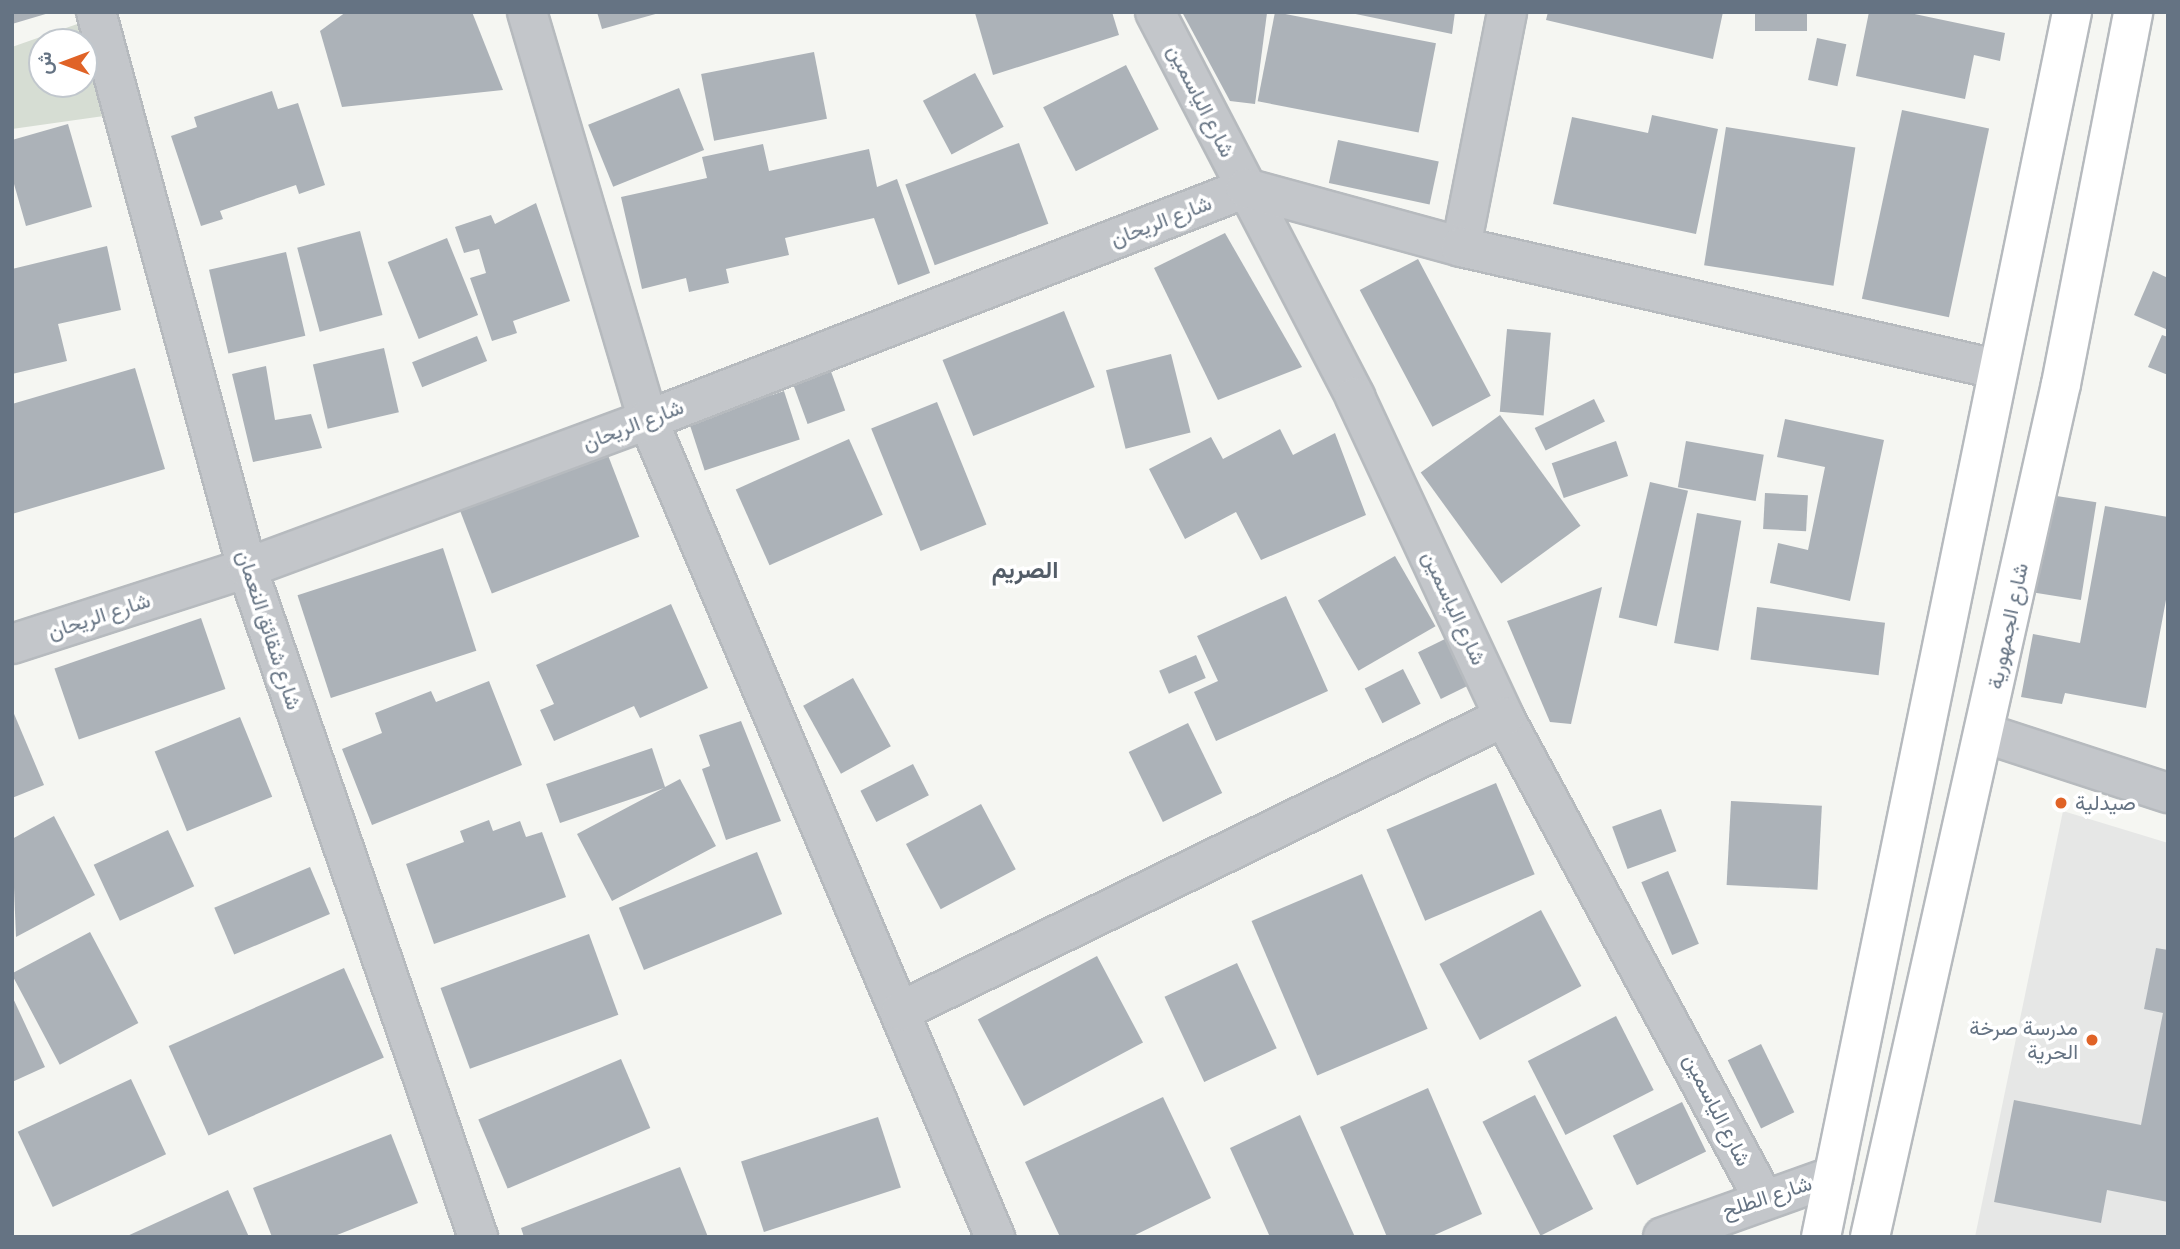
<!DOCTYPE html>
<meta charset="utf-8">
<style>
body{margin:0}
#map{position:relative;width:2180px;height:1249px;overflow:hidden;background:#f5f6f2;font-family:"PT Sans Narrow",Vazirmatn,sans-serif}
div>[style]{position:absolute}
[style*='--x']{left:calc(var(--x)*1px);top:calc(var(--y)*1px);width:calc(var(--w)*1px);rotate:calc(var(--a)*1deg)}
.built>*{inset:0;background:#e6e7e6}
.green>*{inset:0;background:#d6ddd3}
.building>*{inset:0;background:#acb2b8;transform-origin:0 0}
.roads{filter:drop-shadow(2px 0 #b6babe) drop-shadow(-2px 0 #b6babe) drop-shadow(0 2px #b6babe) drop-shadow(0 -2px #b6babe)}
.minor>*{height:38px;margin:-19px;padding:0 19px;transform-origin:19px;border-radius:19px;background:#c3c6ca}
.major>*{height:38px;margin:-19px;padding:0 19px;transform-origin:19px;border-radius:19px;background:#fff}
.dots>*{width:19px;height:19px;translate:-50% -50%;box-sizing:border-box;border:4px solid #fff;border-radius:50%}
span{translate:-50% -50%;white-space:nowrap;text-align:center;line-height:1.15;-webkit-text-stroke:7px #fff;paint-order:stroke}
.street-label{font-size:21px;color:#657383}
.poi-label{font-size:21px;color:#657383}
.left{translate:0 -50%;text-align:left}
.right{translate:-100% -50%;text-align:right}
.quarter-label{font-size:24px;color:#535d68;font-weight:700}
.frame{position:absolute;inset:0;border:14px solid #657383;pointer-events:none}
.north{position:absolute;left:28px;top:28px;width:70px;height:70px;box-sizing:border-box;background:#fff;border:2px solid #c1c7cd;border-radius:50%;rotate:270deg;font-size:19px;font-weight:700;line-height:28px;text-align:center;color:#657383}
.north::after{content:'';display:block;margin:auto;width:24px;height:32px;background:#e06327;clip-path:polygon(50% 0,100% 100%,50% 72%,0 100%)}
</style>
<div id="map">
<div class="built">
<div style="clip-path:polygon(2063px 811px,2168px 843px,2168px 1237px,1975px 1237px)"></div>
</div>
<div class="green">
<div style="clip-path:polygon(evenodd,83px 22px,111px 115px,12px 129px,12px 47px,83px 22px,42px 42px,84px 42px,84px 84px,42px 84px,42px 42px)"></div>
</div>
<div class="building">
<div style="clip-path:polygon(12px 12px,49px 12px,49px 13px,12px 24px)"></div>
<div style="clip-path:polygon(346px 12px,472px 12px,503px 90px,342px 107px,320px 31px)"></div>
<div style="clip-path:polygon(597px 12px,659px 12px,659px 13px,602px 29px)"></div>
<div style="clip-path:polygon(1112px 12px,1119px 35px,993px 75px,975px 13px)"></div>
<div style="clip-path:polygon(1182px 12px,1267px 13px,1255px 104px,1230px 101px)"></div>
<div style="left:1275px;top:12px;width:164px;height:91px;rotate:11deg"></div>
<div style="clip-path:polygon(1346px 12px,1455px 12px,1452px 34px)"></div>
<div style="clip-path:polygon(1548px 12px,1723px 12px,1713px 59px,1546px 20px)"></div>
<div style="left:1755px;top:12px;width:52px;height:19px"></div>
<div style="clip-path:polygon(1869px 12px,1905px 12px,2005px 33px,2000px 61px,1974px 55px,1965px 99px,1856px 76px)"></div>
<div style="left:1817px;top:38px;width:30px;height:43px;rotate:12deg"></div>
<div style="left:814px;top:52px;width:68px;height:115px;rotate:79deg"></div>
<div style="left:1126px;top:65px;width:72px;height:93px;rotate:63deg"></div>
<div style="left:975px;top:73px;width:61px;height:59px;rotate:62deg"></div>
<div style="left:679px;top:88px;width:67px;height:98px;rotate:68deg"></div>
<div style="clip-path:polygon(272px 91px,278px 109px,298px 103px,325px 185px,299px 194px,296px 185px,220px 211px,223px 219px,201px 226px,171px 136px,197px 127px,194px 117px)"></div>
<div style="left:1902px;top:110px;width:89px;height:193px;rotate:12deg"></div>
<div style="clip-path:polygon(1652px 115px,1718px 129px,1696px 234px,1553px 204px,1572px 117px,1648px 133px)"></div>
<div style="clip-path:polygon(68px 124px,92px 207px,26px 226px,12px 177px,12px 140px)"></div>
<div style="left:1726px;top:127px;width:131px;height:140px;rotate:9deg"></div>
<div style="left:1338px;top:140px;width:103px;height:44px;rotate:12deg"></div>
<div style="left:1019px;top:143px;width:86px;height:121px;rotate:70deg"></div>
<div style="clip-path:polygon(763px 144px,769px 171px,869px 149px,877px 187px,897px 179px,930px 273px,898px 285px,874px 218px,785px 238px,789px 255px,726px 269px,729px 283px,689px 292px,686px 278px,642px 289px,621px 197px,707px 178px,702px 157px)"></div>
<div style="clip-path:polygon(536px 203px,570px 301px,513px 321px,517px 333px,492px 341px,470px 278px,486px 273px,479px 249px,464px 253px,455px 227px,491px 215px,495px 224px)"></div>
<div style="left:360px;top:231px;width:87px;height:65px;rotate:75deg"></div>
<div style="clip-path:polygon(1225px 233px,1302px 367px,1218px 400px,1154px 268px)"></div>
<div style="left:447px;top:238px;width:83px;height:64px;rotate:68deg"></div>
<div style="clip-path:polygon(107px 246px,121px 310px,58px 324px,67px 361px,12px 374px,12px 269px)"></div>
<div style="left:286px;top:252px;width:86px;height:79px;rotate:77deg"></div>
<div style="left:1418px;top:259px;width:155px;height:66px;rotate:62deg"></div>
<div style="clip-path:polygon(2153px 271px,2168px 278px,2168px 330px,2134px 315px)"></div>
<div style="left:1064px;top:311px;width:82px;height:131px;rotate:68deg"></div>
<div style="left:1507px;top:329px;width:44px;height:83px;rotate:5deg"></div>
<div style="clip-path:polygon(2162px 335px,2168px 337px,2168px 375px,2148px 367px)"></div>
<div style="left:477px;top:336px;width:27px;height:70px;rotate:68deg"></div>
<div style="left:384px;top:348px;width:66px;height:73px;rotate:77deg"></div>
<div style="left:1171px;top:354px;width:81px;height:67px;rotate:76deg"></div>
<div style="left:825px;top:355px;width:59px;height:40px;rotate:70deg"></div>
<div style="clip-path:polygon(266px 366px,275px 420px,311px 414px,322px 448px,253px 462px,232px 374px)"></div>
<div style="clip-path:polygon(135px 368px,165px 469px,12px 514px,12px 404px)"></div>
<div style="left:784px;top:391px;width:51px;height:100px;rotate:72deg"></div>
<div style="left:1594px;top:399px;width:25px;height:66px;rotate:64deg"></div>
<div style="left:937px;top:402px;width:132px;height:71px;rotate:68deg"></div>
<div style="left:1500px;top:415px;width:137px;height:98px;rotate:54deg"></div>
<div style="clip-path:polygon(1785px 419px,1884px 440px,1850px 601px,1770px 583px,1778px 543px,1808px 550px,1825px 467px,1777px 457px)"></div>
<div style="clip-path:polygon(1280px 429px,1293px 455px,1335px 433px,1366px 515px,1261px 560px,1236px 512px,1185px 539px,1149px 469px,1211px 437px,1223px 459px)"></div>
<div style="left:849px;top:439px;width:83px;height:124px;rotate:66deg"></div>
<div style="left:1616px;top:441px;width:37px;height:68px;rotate:71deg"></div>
<div style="left:1686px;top:441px;width:79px;height:47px;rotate:10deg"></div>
<div style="left:606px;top:450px;width:93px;height:158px;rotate:69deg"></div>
<div style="left:1650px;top:482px;width:39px;height:139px;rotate:13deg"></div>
<div style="left:1765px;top:493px;width:43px;height:36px;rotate:3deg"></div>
<div style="left:2044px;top:494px;width:53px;height:99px;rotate:9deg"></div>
<div style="clip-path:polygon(2105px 506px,2168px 517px,2168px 589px,2146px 708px,2065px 693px,2062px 704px,2021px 697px,2033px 634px,2080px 643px)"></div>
<div style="left:1697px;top:513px;width:45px;height:132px;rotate:10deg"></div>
<div style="left:443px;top:548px;width:108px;height:153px;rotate:72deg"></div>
<div style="left:1395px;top:556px;width:81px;height:89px;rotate:60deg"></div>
<div style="clip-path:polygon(1602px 587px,1571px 724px,1550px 722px,1507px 621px)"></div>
<div style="clip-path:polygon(1286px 596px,1328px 691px,1216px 741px,1194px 692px,1218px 681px,1197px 636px)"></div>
<div style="clip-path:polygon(671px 604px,708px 688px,640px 718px,634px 706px,554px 741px,540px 710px,554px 704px,536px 665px)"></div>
<div style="left:1757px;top:607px;width:129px;height:53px;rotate:7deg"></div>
<div style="left:201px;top:618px;width:75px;height:155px;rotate:71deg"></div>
<div style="left:1445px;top:639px;width:52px;height:30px;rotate:64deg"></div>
<div style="left:1196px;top:655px;width:25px;height:40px;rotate:67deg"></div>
<div style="left:1403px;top:669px;width:39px;height:43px;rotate:63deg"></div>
<div style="left:853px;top:678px;width:78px;height:57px;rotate:61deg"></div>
<div style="clip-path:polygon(489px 681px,522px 765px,372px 825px,342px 749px,382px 733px,375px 713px,431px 691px,436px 702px)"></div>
<div style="clip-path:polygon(12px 709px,44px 785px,12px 798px)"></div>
<div style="left:240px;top:717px;width:86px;height:92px;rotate:68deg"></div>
<div style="clip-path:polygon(741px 721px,781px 821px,726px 840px,702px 769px,710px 766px,699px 735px)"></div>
<div style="left:1188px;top:723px;width:78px;height:66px;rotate:64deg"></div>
<div style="clip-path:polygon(652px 748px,665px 787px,680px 779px,716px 846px,612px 901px,577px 834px,664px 788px,560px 823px,546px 784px)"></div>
<div style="left:913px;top:764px;width:35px;height:59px;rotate:63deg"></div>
<div style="left:1496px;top:783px;width:99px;height:119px;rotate:67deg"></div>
<div style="left:1731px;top:801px;width:91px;height:84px;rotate:3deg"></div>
<div style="left:981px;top:804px;width:74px;height:85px;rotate:62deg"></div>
<div style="left:1661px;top:809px;width:45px;height:52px;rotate:70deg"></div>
<div style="clip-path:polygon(54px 816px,95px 895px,16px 937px,12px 839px)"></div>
<div style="clip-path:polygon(489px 820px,493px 831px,520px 821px,526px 837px,542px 832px,566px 897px,434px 944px,406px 864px,464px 842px,460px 831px)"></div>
<div style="left:168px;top:830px;width:62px;height:82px;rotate:65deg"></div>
<div style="left:757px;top:852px;width:67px;height:149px;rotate:68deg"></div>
<div style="left:310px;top:867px;width:51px;height:104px;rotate:67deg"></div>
<div style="left:1668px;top:871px;width:79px;height:29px;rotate:67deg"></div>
<div style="left:1362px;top:874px;width:168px;height:120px;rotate:67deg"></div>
<div style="left:1541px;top:910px;width:86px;height:115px;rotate:62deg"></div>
<div style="left:90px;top:932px;width:103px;height:89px;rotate:62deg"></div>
<div style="left:589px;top:934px;width:86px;height:158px;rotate:70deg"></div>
<div style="clip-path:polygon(2156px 948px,2168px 950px,2168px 1202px,2107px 1190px,2101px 1223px,1994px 1202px,2014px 1100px,2141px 1125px,2163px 1013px,2144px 1009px)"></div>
<div style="left:1097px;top:956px;width:98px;height:135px;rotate:62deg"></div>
<div style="left:1237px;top:963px;width:94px;height:80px;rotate:65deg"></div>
<div style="left:344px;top:968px;width:98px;height:192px;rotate:66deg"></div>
<div style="clip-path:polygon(12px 996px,45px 1067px,12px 1082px)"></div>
<div style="left:1616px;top:1016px;width:83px;height:99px;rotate:63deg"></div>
<div style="left:1761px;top:1044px;width:76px;height:37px;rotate:64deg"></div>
<div style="left:621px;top:1059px;width:75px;height:155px;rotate:67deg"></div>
<div style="left:131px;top:1079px;width:83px;height:125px;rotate:65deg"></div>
<div style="clip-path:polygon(1428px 1088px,1482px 1214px,1430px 1237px,1387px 1237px,1340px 1127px)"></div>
<div style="left:1535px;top:1095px;width:128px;height:59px;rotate:63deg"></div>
<div style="clip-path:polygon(1163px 1097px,1211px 1198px,1131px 1237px,1060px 1237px,1025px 1162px)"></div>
<div style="left:1682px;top:1102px;width:55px;height:77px;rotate:64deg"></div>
<div style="clip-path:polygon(1300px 1115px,1355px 1237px,1270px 1237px,1230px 1148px)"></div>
<div style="left:878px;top:1117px;width:74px;height:144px;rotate:72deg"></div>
<div style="clip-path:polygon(391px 1134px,418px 1203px,332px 1237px,272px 1237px,253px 1188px)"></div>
<div style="clip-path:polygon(680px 1167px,708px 1237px,524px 1237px,521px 1228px)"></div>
<div style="clip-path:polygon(228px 1190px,249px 1237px,125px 1237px)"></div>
</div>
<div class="roads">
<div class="minor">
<div style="--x:96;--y:12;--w:576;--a:74.81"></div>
<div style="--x:247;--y:568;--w:708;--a:70.95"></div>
<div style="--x:527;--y:12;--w:426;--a:73.5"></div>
<div style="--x:648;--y:420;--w:888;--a:66.99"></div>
<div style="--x:1155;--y:12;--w:434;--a:62.5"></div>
<div style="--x:1355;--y:397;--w:353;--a:65"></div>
<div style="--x:1504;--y:717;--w:546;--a:61.7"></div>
<div style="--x:1461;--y:247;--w:239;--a:-78.9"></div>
<div style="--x:12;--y:644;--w:247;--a:-17.9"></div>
<div style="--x:247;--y:568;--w:427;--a:-20.3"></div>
<div style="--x:648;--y:420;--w:641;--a:-21.2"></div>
<div style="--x:1246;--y:188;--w:223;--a:15.3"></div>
<div style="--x:1461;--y:247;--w:549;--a:12.85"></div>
<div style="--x:1984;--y:733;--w:194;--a:18.1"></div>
<div style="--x:901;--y:1011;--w:671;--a:-25.99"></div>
<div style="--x:1663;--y:1237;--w:181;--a:-19.7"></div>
</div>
<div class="major">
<div style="--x:1821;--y:1237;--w:1250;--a:-78.42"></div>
<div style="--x:1870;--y:1237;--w:874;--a:-77.38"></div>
<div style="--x:2061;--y:384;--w:379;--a:-79"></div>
</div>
</div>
<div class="dots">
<div style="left:2061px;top:803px;background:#e06327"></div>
<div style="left:2092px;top:1040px;background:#e06327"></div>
</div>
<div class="street-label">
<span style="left:1201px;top:101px;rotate:63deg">شارع الياسمين</span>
<span style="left:1161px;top:221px;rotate:-21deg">شارع الريحان</span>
<span style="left:633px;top:425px;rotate:-21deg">شارع الريحان</span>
<span style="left:1454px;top:608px;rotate:65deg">شارع الياسمين</span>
<span style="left:99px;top:616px;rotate:-18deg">شارع الريحان</span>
<span style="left:2008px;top:626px;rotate:-78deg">شارع الجمهورية</span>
<span style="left:269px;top:630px;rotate:72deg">شارع شقائق النعمان</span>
<span style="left:1717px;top:1110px;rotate:63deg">شارع الياسمين</span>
<span style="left:1767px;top:1197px;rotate:-18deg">شارع الطلح</span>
</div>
<div class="poi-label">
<span class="left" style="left:2075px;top:803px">صيدلية</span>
<span class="right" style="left:2078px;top:1040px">مدرسة صرخة<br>الحرية</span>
</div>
<div class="quarter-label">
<span style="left:1025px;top:570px">الصريم</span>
</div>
<div class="frame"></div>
<div class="north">ش</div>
</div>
